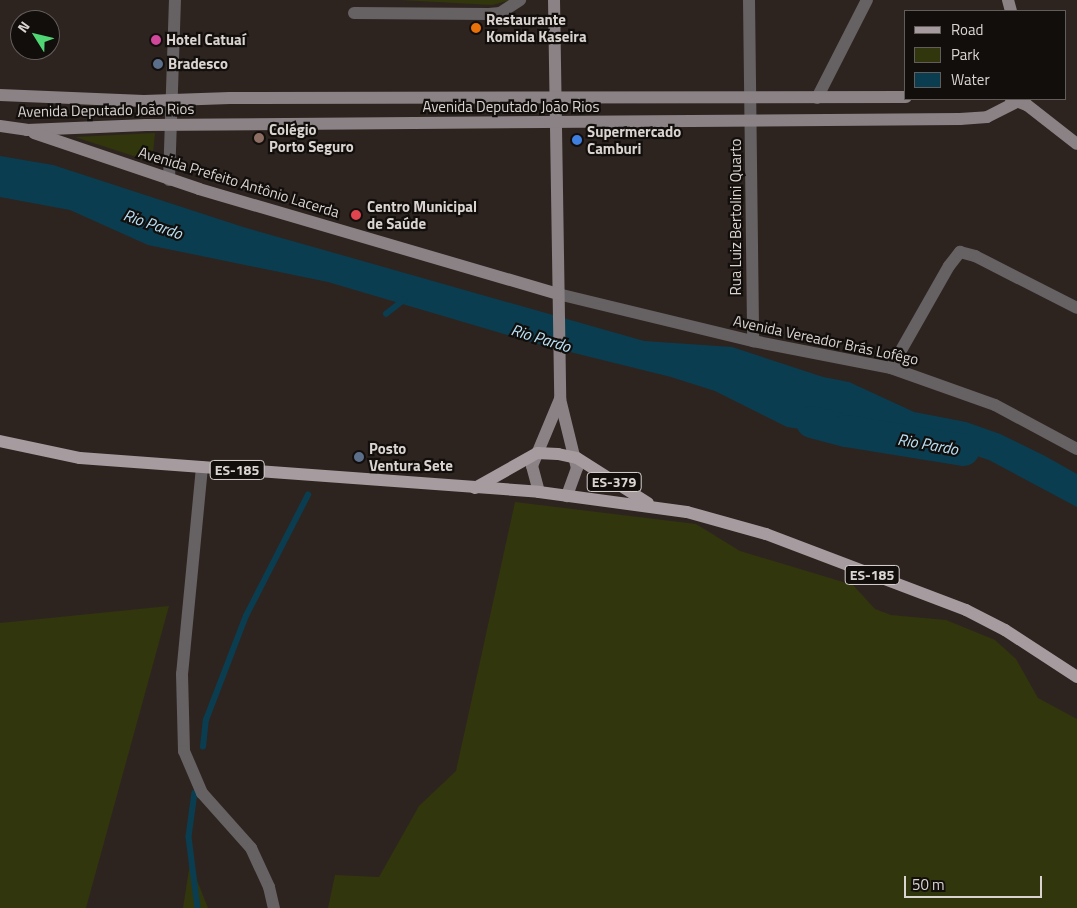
<!DOCTYPE html>
<meta charset="utf-8">
<style>
body{margin:0}
#map{position:relative;width:1077px;height:908px;overflow:hidden;background:#2d2420;font-family:"Titillium Web",sans-serif}
div>[style]{position:absolute}
[style*='--x']{left:calc(var(--x)*1px);top:calc(var(--y)*1px);width:calc(var(--w)*1px);rotate:calc(var(--a)*1deg)}
.green>*{inset:0;background:#31360d}
.water>*{inset:0;background:#0b3d51}
.stream>*{height:5.5px;margin:-2.75px;padding:0 2.75px;transform-origin:2.75px;border-radius:2.75px;background:#0b3d51}
.river>*{height:32px;margin:-16px;padding:0 16px;transform-origin:16px;border-radius:16px;background:#0b3d51}
.street>*{height:12px;margin:-6px;padding:0 6px;transform-origin:6px;border-radius:6px;background:#666163}
.secondary>*{height:12px;margin:-6px;padding:0 6px;transform-origin:6px;border-radius:6px;background:#8a8285}
.primary>*{height:12px;margin:-6px;padding:0 6px;transform-origin:6px;border-radius:6px;background:#a69ca0}
.dots>*{width:14px;height:14px;translate:-50% -50%;box-sizing:border-box;border:2px solid #120e0c;border-radius:50%}
span{translate:-50% -50%;white-space:nowrap;text-align:center;line-height:1.15;-webkit-text-stroke:4.5px #120e0c;paint-order:stroke}
.shield-label span{padding:1px 4px;background:#120e0c;border:1px solid;border-radius:4px;-webkit-text-stroke-width:0}
.shield-label{font-size:14px;color:#dad4d1;font-weight:700}
.poi-label{font-size:15px;color:#dad4d1;font-weight:700}
.left{translate:0 -50%;text-align:left}
.street-label{font-size:15px;color:#dad4d1}
.water-label{font-size:16px;color:#b9e3f8;font-style:italic}
.legend{position:absolute;left:904px;top:10px;width:162px;height:90px;box-sizing:border-box;background:#120e0c;border:1px solid #625d5b;margin:0;padding:6px 9px;list-style:none;font-size:15px;color:#dad4d1}
.legend li{display:flex;align-items:center;gap:10px;height:25px}
.legend b{width:25px;border:1px solid #625d5b}
.north{position:absolute;left:10px;top:10px;width:50px;height:50px;box-sizing:border-box;background:#120e0c;border:1px solid #625d5b;border-radius:50%;rotate:306deg;font-size:14px;font-weight:700;line-height:20px;text-align:center;color:#dad4d1}
.north::after{content:'';display:block;margin:auto;width:18px;height:22px;background:#50d674;clip-path:polygon(50% 0,100% 100%,50% 72%,0 100%)}
.scale{position:absolute;left:904px;top:876px;width:138px;height:22px;box-sizing:border-box;border:2px solid #dad4d1;border-top:0;padding-left:6px;font-size:15px;line-height:18px;white-space:nowrap;color:#dad4d1;-webkit-text-stroke:4px #120e0c;paint-order:stroke}
</style>
<div id="map">
<div class="green">
<div style="clip-path:polygon(400px 0,511px 0,492px 5px)"></div>
<div style="clip-path:polygon(155px 133px,152px 162px,75px 137px)"></div>
<div style="clip-path:polygon(515px 502px,696px 524px,740px 551px,853px 585px,875px 609px,891px 615px,946px 620px,995px 640px,1016px 659px,1038px 698px,1077px 719px,1077px 908px,328px 908px,335px 875px,379px 877px,419px 806px,456px 771px)"></div>
<div style="clip-path:polygon(169px 606px,86px 908px,0 908px,0 623px)"></div>
<div style="clip-path:polygon(190px 863px,208px 908px,183px 908px)"></div>
</div>
<div class="water">
<div style="clip-path:polygon(0 156px,53px 165px,243px 227px,644px 341px,732px 347px,823px 377px,849px 382px,914px 412px,966px 422px,1000px 434px,1045px 456px,1077px 474px,1077px 507px,989px 460px,959px 450px,870px 433px,819px 432px,787px 427px,715px 391px,671px 377px,538px 344px,328px 282px,148px 245px,70px 210px,0 197px)"></div>
</div>
<div class="stream">
<div style="--x:386;--y:314;--w:23;--a:-38"></div>
<div style="--x:203;--y:747;--w:27;--a:-84"></div>
<div style="--x:206;--y:720;--w:111;--a:-69"></div>
<div style="--x:246;--y:616;--w:136;--a:-62.9"></div>
<div style="--x:195;--y:793;--w:44;--a:97.8"></div>
<div style="--x:189;--y:837;--w:72;--a:82.8"></div>
</div>
<div class="river">
<div style="--x:812;--y:422;--w:35;--a:15"></div>
<div style="--x:846;--y:431;--w:119;--a:9.2"></div>
</div>
<div class="street">
<div style="--x:749;--y:0;--w:341;--a:89.3"></div>
<div style="--x:354;--y:13;--w:135;--a:0.4"></div>
<div style="--x:489;--y:14;--w:11;--a:-5"></div>
<div style="--x:500;--y:13;--w:24;--a:-33"></div>
<div style="--x:817;--y:98;--w:110;--a:-63"></div>
<div style="--x:169;--y:180;--w:180;--a:-88.1"></div>
<div style="--x:558;--y:294;--w:201;--a:13.6"></div>
<div style="--x:753;--y:341;--w:141;--a:11.1"></div>
<div style="--x:891;--y:368;--w:110;--a:19.6"></div>
<div style="--x:995;--y:405;--w:93;--a:28.2"></div>
<div style="--x:891;--y:368;--w:117;--a:-60.4"></div>
<div style="--x:949;--y:266;--w:18;--a:-52"></div>
<div style="--x:960;--y:252;--w:16;--a:15"></div>
<div style="--x:975;--y:256;--w:114;--a:27"></div>
<div style="--x:202;--y:467;--w:208;--a:95.5"></div>
<div style="--x:182;--y:674;--w:77;--a:88.5"></div>
<div style="--x:184;--y:751;--w:46;--a:66.8"></div>
<div style="--x:202;--y:793;--w:74;--a:48.3"></div>
<div style="--x:251;--y:848;--w:43;--a:65.2"></div>
<div style="--x:269;--y:887;--w:22;--a:77"></div>
</div>
<div class="secondary">
<div style="--x:554;--y:0;--w:399;--a:89.1"></div>
<div style="--x:560;--y:399;--w:71;--a:76.2"></div>
<div style="--x:577;--y:468;--w:30;--a:110"></div>
<div style="--x:1008;--y:0;--w:11;--a:75"></div>
<div style="--x:0;--y:95;--w:144;--a:2.4"></div>
<div style="--x:144;--y:101;--w:86;--a:-2"></div>
<div style="--x:230;--y:98;--w:676;--a:-0.08"></div>
<div style="--x:1011;--y:99;--w:17;--a:21"></div>
<div style="--x:1027;--y:105;--w:63;--a:38"></div>
<div style="--x:0;--y:126;--w:27;--a:8"></div>
<div style="--x:27;--y:130;--w:119;--a:-2.4"></div>
<div style="--x:146;--y:125;--w:814;--a:-0.42"></div>
<div style="--x:960;--y:119;--w:27;--a:-4"></div>
<div style="--x:987;--y:117;--w:35;--a:-27"></div>
<div style="--x:34;--y:133;--w:174;--a:18.7"></div>
<div style="--x:199;--y:189;--w:374;--a:16.3"></div>
<div style="--x:539;--y:492;--w:27;--a:-105"></div>
<div style="--x:532;--y:466;--w:73;--a:-67.3"></div>
</div>
<div class="primary">
<div style="--x:0;--y:441;--w:82;--a:12"></div>
<div style="--x:80;--y:458;--w:460;--a:4.2"></div>
<div style="--x:539;--y:492;--w:149;--a:7.7"></div>
<div style="--x:687;--y:512;--w:82;--a:15.6"></div>
<div style="--x:766;--y:534;--w:214;--a:20.8"></div>
<div style="--x:966;--y:610;--w:44;--a:27.1"></div>
<div style="--x:1005;--y:630;--w:86;--a:33.1"></div>
<div style="--x:475;--y:488;--w:71;--a:-29.4"></div>
<div style="--x:537;--y:453;--w:21;--a:3"></div>
<div style="--x:558;--y:454;--w:19;--a:12"></div>
<div style="--x:577;--y:458;--w:84;--a:32.4"></div>
</div>
<div class="dots">
<div style="left:476px;top:28px;background:#e8710a"></div>
<div style="left:156px;top:40px;background:#d1479c"></div>
<div style="left:158px;top:64px;background:#5c6f8a"></div>
<div style="left:259px;top:138px;background:#8d6e63"></div>
<div style="left:577px;top:140px;background:#3f7fe0"></div>
<div style="left:356px;top:215px;background:#e0444e"></div>
<div style="left:359px;top:457px;background:#5c6f8a"></div>
</div>
<div class="shield-label">
<span style="left:237px;top:470px">ES-185</span>
<span style="left:614px;top:482px">ES-379</span>
<span style="left:872px;top:575px">ES-185</span>
</div>
<div class="poi-label">
<span class="left" style="left:486px;top:28px">Restaurante<br>Komida Kaseira</span>
<span class="left" style="left:166px;top:40px">Hotel Catuaí</span>
<span class="left" style="left:168px;top:64px">Bradesco</span>
<span class="left" style="left:269px;top:138px">Colégio<br>Porto Seguro</span>
<span class="left" style="left:587px;top:140px">Supermercado<br>Camburi</span>
<span class="left" style="left:367px;top:215px">Centro Municipal<br>de Saúde</span>
<span class="left" style="left:369px;top:457px">Posto<br>Ventura Sete</span>
</div>
<div class="street-label">
<span style="left:511px;top:107px">Avenida Deputado João Rios</span>
<span style="left:106px;top:110px;rotate:-1deg">Avenida Deputado João Rios</span>
<span style="left:239px;top:182px;rotate:17deg">Avenida Prefeito Antônio Lacerda</span>
<span style="left:736px;top:217px;rotate:-90deg">Rua Luiz Bertolini Quarto</span>
<span style="left:826px;top:340px;rotate:12deg">Avenida Vereador Brás Lofêgo</span>
</div>
<div class="water-label">
<span style="left:153px;top:224px;rotate:19deg">Rio Pardo</span>
<span style="left:541px;top:338px;rotate:17deg">Rio Pardo</span>
<span style="left:928px;top:444px;rotate:10deg">Rio Pardo</span>
</div>
<ul class="legend">
<li><b style="height:6px;background:#a69ca0"></b>Road</li>
<li><b style="height:14px;background:#31360d"></b>Park</li>
<li><b style="height:14px;background:#0b3d51"></b>Water</li>
</ul>
<div class="north">N</div>
<div class="scale">50 m</div>
</div>
